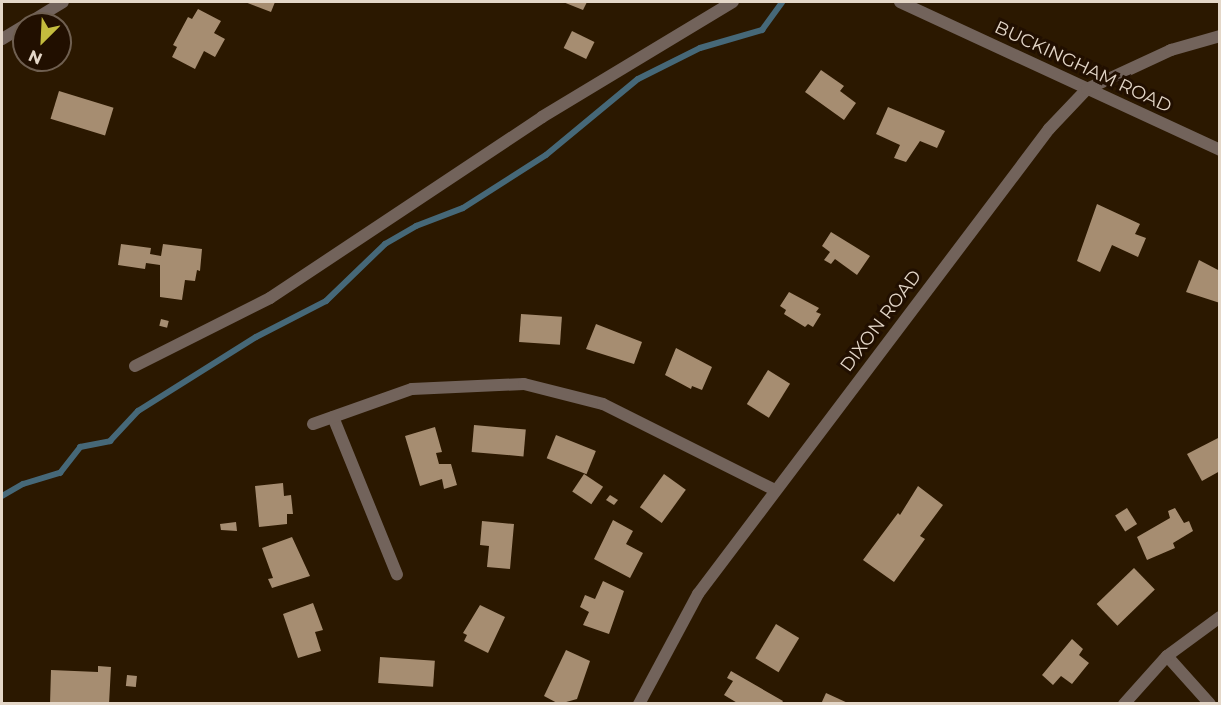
<!DOCTYPE html>
<style>
body{margin:0}
#map{position:relative;width:1221px;height:705px;overflow:hidden;background:#2b1800;font-family:Montserrat,sans-serif}
div>[style]{position:absolute}
[style*='--x']{left:calc(var(--x)*1px);top:calc(var(--y)*1px);width:calc(var(--w)*1px);rotate:calc(var(--a)*1deg)}
.stream>*{height:6px;margin:-3px;padding:0 3px;transform-origin:3px;border-radius:3px;background:#466878}
.building>*{inset:0;background:#a68d71;transform-origin:0 0}
.lane>*{height:12px;margin:-6px;padding:0 6px;transform-origin:6px;border-radius:6px;background:#72635b}
.street>*{height:12px;margin:-6px;padding:0 6px;transform-origin:6px;border-radius:6px;background:#72635b}
span{translate:-50% -50%;white-space:nowrap;text-align:center;line-height:1.15;-webkit-text-stroke:6px #210f00;paint-order:stroke}
.street-label{font-size:18px;color:#e4d7c8}
.frame{position:absolute;inset:0;border:3px solid #e4d7c8;pointer-events:none}
.north{position:absolute;left:12px;top:12px;width:60px;height:60px;box-sizing:border-box;background:#210f00;border:2px solid #6f5f50;border-radius:50%;rotate:204deg;font-size:16px;font-weight:700;line-height:24px;text-align:center;color:#e4d7c8}
.north::after{content:'';display:block;margin:auto;width:21px;height:27px;background:#c4bc3e;clip-path:polygon(50% 0,100% 100%,50% 72%,0 100%)}
</style>
<div id="map">
<div class="stream">
<div style="--x:2;--y:496;--w:24;--a:-30"></div>
<div style="--x:23;--y:484;--w:39;--a:-17"></div>
<div style="--x:60;--y:473;--w:33;--a:-52"></div>
<div style="--x:80;--y:447;--w:31;--a:-11"></div>
<div style="--x:110;--y:441;--w:41;--a:-47"></div>
<div style="--x:138;--y:411;--w:139;--a:-32.1"></div>
<div style="--x:256;--y:337;--w:79;--a:-27.2"></div>
<div style="--x:326;--y:301;--w:82;--a:-44"></div>
<div style="--x:385;--y:244;--w:36;--a:-30"></div>
<div style="--x:416;--y:226;--w:50;--a:-21"></div>
<div style="--x:463;--y:208;--w:98;--a:-32.6"></div>
<div style="--x:546;--y:155;--w:119;--a:-39.6"></div>
<div style="--x:638;--y:79;--w:69;--a:-26.6"></div>
<div style="--x:700;--y:48;--w:65;--a:-16.2"></div>
<div style="--x:762;--y:30;--w:34;--a:-54"></div>
</div>
<div class="building">
<div style="clip-path:polygon(245px 2px,275px 2px,271px 12px)"></div>
<div style="clip-path:polygon(563px 2px,587px 2px,583px 10px)"></div>
<div style="clip-path:polygon(198px 9px,221px 21px,214px 33px,225px 39px,215px 57px,204px 51px,195px 69px,172px 57px,177px 47px,173px 45px,188px 17px,192px 19px)"></div>
<div style="left:572px;top:31px;width:25px;height:19px;rotate:26deg"></div>
<div style="clip-path:polygon(821px 70px,844px 86px,840px 91px,856px 103px,844px 120px,805px 92px)"></div>
<div style="left:59px;top:91px;width:57px;height:29px;rotate:17deg"></div>
<div style="clip-path:polygon(888px 107px,945px 131px,937px 148px,920px 141px,906px 162px,894px 158px,900px 145px,876px 134px)"></div>
<div style="clip-path:polygon(1097px 204px,1140px 224px,1135px 234px,1146px 238px,1138px 257px,1112px 245px,1100px 272px,1077px 261px)"></div>
<div style="clip-path:polygon(831px 232px,870px 256px,857px 275px,835px 259px,831px 264px,824px 260px,830px 252px,822px 246px)"></div>
<div style="clip-path:polygon(121px 244px,151px 248px,150px 254px,161px 256px,163px 244px,202px 249px,200px 271px,197px 270px,195px 281px,185px 280px,182px 300px,160px 297px,160px 265px,146px 263px,145px 269px,118px 265px)"></div>
<div style="clip-path:polygon(1199px 260px,1220px 271px,1220px 303px,1186px 292px)"></div>
<div style="clip-path:polygon(789px 292px,819px 308px,816px 312px,821px 314px,813px 327px,808px 324px,805px 327px,784px 314px,786px 310px,780px 306px)"></div>
<div style="left:521px;top:314px;width:41px;height:28px;rotate:4deg"></div>
<div style="left:161px;top:319px;width:8px;height:7px;rotate:14deg"></div>
<div style="clip-path:polygon(596px 324px,642px 342px,634px 364px,586px 349px)"></div>
<div style="clip-path:polygon(676px 348px,712px 367px,702px 390px,692px 386px,691px 389px,665px 375px)"></div>
<div style="left:768px;top:370px;width:26px;height:40px;rotate:32deg"></div>
<div style="left:474px;top:425px;width:52px;height:27px;rotate:5deg"></div>
<div style="clip-path:polygon(435px 427px,442px 452px,436px 453px,439px 464px,451px 464px,457px 485px,444px 489px,442px 479px,420px 486px,405px 436px)"></div>
<div style="left:556px;top:435px;width:43px;height:25px;rotate:22deg"></div>
<div style="clip-path:polygon(1220px 437px,1220px 471px,1202px 481px,1187px 454px)"></div>
<div style="left:584px;top:474px;width:23px;height:21px;rotate:34deg"></div>
<div style="left:664px;top:474px;width:27px;height:41px;rotate:36deg"></div>
<div style="clip-path:polygon(283px 483px,284px 496px,291px 495px,293px 514px,287px 514px,287px 524px,259px 527px,255px 486px)"></div>
<div style="clip-path:polygon(918px 486px,943px 505px,920px 536px,925px 539px,894px 582px,863px 560px,898px 513px,900px 515px)"></div>
<div style="clip-path:polygon(610px 495px,618px 500px,614px 505px,606px 500px)"></div>
<div style="left:1127px;top:508px;width:19px;height:14px;rotate:58deg"></div>
<div style="clip-path:polygon(1175px 508px,1184px 523px,1189px 521px,1193px 531px,1173px 543px,1175px 548px,1147px 560px,1137px 537px,1170px 518px,1168px 511px)"></div>
<div style="clip-path:polygon(613px 520px,633px 531px,626px 544px,643px 553px,630px 578px,594px 559px)"></div>
<div style="clip-path:polygon(482px 521px,514px 524px,510px 569px,487px 567px,489px 546px,480px 545px)"></div>
<div style="clip-path:polygon(236px 522px,237px 531px,221px 530px,220px 524px)"></div>
<div style="clip-path:polygon(292px 537px,310px 576px,272px 588px,268px 579px,273px 578px,262px 548px)"></div>
<div style="left:1134px;top:568px;width:30px;height:52px;rotate:46deg"></div>
<div style="clip-path:polygon(603px 581px,624px 591px,609px 634px,583px 625px,589px 612px,580px 607px,585px 595px,595px 599px)"></div>
<div style="clip-path:polygon(313px 603px,323px 630px,315px 632px,321px 651px,298px 658px,283px 614px)"></div>
<div style="clip-path:polygon(480px 605px,505px 617px,488px 653px,464px 641px,467px 635px,463px 633px)"></div>
<div style="left:776px;top:624px;width:27px;height:40px;rotate:31deg"></div>
<div style="clip-path:polygon(1072px 639px,1083px 649px,1079px 655px,1089px 663px,1072px 684px,1061px 676px,1053px 685px,1042px 675px)"></div>
<div style="clip-path:polygon(566px 650px,590px 661px,577px 699px,559px 704px,544px 696px)"></div>
<div style="left:380px;top:657px;width:55px;height:26px;rotate:4deg"></div>
<div style="clip-path:polygon(98px 666px,111px 667px,109px 704px,50px 704px,51px 670px,98px 672px)"></div>
<div style="clip-path:polygon(731px 671px,783px 701px,781px 704px,739px 704px,724px 695px,733px 681px,727px 678px)"></div>
<div style="left:127px;top:675px;width:10px;height:11px;rotate:6deg"></div>
<div style="clip-path:polygon(826px 693px,850px 704px,821px 704px)"></div>
</div>
<div class="lane">
<div style="--x:135;--y:366;--w:151;--a:-26.7"></div>
<div style="--x:270;--y:298;--w:327;--a:-33.6"></div>
<div style="--x:542;--y:117;--w:223;--a:-31.1"></div>
</div>
<div class="street">
<div style="--x:900;--y:2;--w:353;--a:24.8"></div>
<div style="--x:27;--y:24;--w:42;--a:-31.4"></div>
<div style="--x:2;--y:39;--w:26;--a:-31"></div>
<div style="--x:333;--y:417;--w:170;--a:67.9"></div>
<div style="--x:313;--y:424;--w:105;--a:-19.5"></div>
<div style="--x:412;--y:389;--w:112;--a:-2.6"></div>
<div style="--x:524;--y:384;--w:81;--a:14.2"></div>
<div style="--x:603;--y:404;--w:192;--a:26.6"></div>
<div style="--x:1167;--y:656;--w:64;--a:48.1"></div>
<div style="--x:639;--y:704;--w:125;--a:-61.8"></div>
<div style="--x:698;--y:594;--w:583;--a:-52.95"></div>
<div style="--x:1049;--y:129;--w:55;--a:-46.5"></div>
<div style="--x:1087;--y:89;--w:93;--a:-24.9"></div>
<div style="--x:1171;--y:50;--w:51;--a:-15.9"></div>
<div style="--x:1124;--y:704;--w:64;--a:-48.1"></div>
<div style="--x:1167;--y:656;--w:66;--a:-36.3"></div>
</div>
<div class="street-label">
<span style="left:1083px;top:67px;rotate:25deg">BUCKINGHAM ROAD</span>
<span style="left:881px;top:321px;rotate:-53deg">DIXON ROAD</span>
</div>
<div class="frame"></div>
<div class="north">N</div>
</div>
